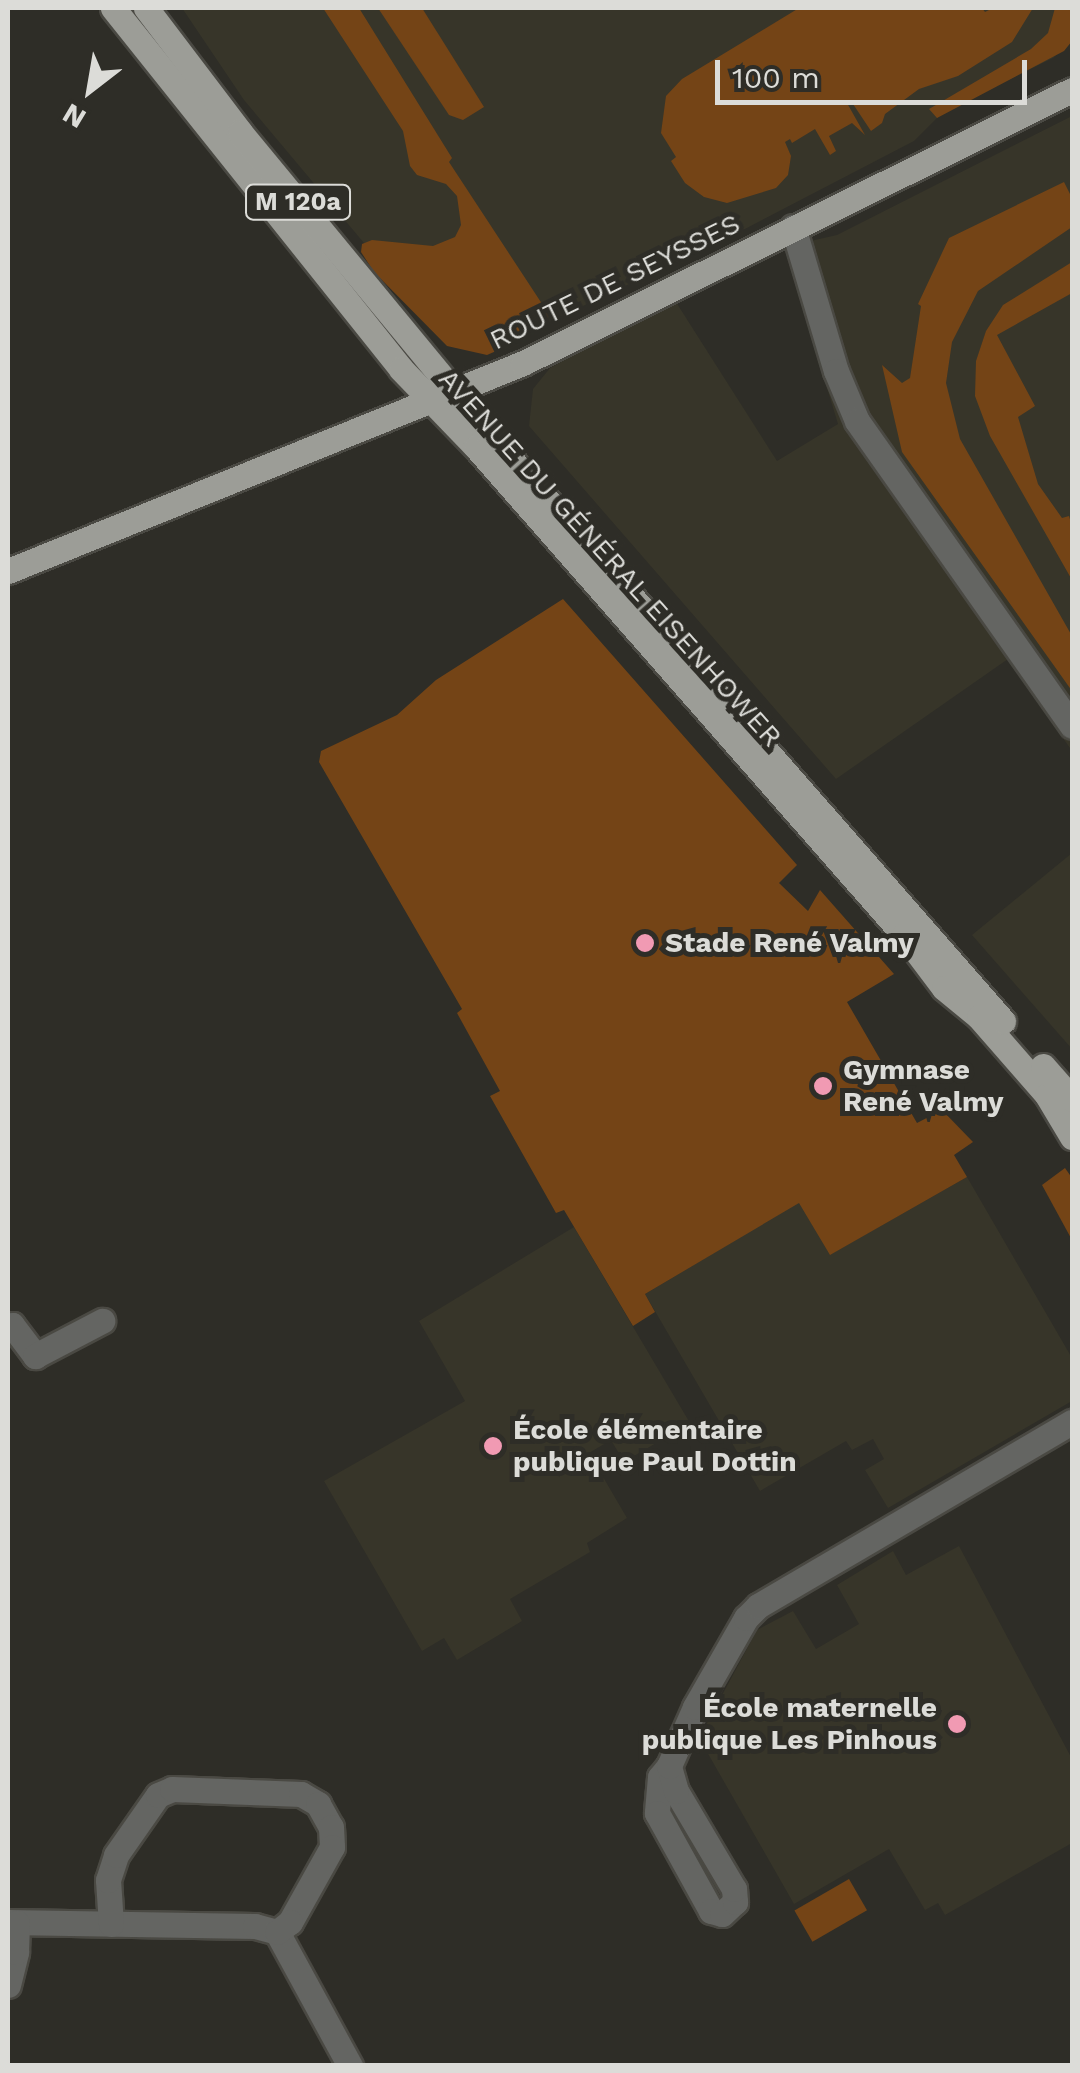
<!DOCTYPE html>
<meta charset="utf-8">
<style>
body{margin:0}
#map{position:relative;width:1080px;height:2073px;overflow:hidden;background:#2e2d27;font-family:"Work Sans",sans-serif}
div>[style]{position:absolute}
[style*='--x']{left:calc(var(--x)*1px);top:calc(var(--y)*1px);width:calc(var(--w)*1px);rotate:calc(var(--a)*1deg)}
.built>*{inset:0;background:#373529}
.green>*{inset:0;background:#744416;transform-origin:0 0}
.roads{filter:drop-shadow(2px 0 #4a4943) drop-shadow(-2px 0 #4a4943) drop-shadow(0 2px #4a4943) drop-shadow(0 -2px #4a4943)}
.minor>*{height:25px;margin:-12.5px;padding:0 12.5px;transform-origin:12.5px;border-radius:12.5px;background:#646562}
.major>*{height:25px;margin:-12.5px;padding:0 12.5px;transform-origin:12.5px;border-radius:12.5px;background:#9c9d97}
.dots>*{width:28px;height:28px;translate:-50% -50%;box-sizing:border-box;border:5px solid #2e2d27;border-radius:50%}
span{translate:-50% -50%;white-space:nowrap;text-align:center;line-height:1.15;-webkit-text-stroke:10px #2e2d27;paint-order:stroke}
.shield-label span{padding:2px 8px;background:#2e2d27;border:2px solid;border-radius:8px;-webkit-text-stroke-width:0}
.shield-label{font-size:25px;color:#dcdcd8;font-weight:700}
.street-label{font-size:28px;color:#dcdcd8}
.poi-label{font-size:28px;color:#dcdcd8;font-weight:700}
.left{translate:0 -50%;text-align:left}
.right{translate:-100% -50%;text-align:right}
.frame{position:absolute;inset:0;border:10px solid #dcdcd8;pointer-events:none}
.north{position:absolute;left:40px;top:40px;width:100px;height:100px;-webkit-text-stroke:8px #2e2d27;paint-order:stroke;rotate:211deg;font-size:28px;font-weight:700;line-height:40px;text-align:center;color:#dcdcd8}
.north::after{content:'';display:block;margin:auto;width:35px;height:45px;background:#dcdcd8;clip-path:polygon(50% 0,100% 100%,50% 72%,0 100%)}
.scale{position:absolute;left:715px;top:60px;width:312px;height:45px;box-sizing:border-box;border:5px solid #dcdcd8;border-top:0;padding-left:12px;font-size:30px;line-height:35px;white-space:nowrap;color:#dcdcd8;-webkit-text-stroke:8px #2e2d27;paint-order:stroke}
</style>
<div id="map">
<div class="built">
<div style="clip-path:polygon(182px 8px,1072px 8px,1072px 41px,1053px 58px,943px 112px,914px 141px,743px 230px,486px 352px,447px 342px,244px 100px)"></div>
<div style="clip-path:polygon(1072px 116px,1072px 751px,1008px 659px,836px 779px,529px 426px,533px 389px,550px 368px,674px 299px,777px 461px,838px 424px,784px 247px,837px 235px)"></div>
<div style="clip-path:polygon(1072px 853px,1072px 1049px,972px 935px)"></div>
<div style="clip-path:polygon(967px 1177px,1072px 1358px,1072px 1401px,888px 1508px,865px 1470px,884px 1459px,873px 1439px,852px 1450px,846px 1441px,760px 1491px,645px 1294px,799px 1202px,831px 1254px)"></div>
<div style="clip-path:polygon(574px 1227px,690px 1423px,624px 1462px,611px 1440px,589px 1453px,627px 1518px,587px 1543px,590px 1552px,510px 1599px,522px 1621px,457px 1660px,444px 1638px,422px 1651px,324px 1481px,465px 1401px,419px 1321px)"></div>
<div style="clip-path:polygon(959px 1546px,1072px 1759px,1072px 1843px,945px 1915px,938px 1903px,925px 1910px,889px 1849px,794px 1904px,699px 1738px,757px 1630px,793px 1611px,816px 1649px,859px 1624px,837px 1585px,893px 1551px,906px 1575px)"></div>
</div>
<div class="green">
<div style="clip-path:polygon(323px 8px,359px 8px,452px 158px,449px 162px,550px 316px,512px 344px,487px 355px,447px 346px,374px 272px,361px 252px,362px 244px,372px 240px,433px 246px,455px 237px,461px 225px,457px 196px,446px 184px,417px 175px,410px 166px,403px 131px)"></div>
<div style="clip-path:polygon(378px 8px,422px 8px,484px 107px,463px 120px,449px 115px)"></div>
<div style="clip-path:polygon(799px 8px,982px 8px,985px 12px,993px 8px,1033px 8px,1012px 42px,958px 76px,919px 89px,885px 114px,882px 123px,871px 131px,851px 101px,847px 103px,865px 135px,852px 123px,829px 136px,836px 151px,830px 155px,815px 129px,792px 143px,790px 139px,785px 142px,791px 156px,788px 175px,776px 188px,727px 203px,704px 197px,685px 183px,671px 161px,676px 157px,661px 133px,666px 96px,682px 79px)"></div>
<div style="clip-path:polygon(1055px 8px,1072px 8px,1072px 41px,1064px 51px,937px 118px,929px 109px,1031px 49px,1048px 33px)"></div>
<div style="clip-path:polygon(1064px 182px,1072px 198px,1072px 227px,978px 291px,952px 342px,946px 383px,960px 439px,1072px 636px,1072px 691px,902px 452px,882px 365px,902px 383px,910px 378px,921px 306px,918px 304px,949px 238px)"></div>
<div style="clip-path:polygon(1072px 262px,1072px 293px,997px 335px,1035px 406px,1018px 417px,1038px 484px,1062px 518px,1069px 516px,1072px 526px,1072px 580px,990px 436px,975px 396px,976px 361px,986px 331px,1003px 305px)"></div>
<div style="clip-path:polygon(563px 599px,797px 865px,779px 883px,808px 911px,820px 890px,894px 974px,847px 1002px,917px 1123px,942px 1110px,973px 1142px,954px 1155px,967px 1177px,830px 1255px,799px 1203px,645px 1294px,655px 1312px,633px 1326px,564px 1210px,556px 1213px,490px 1096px,500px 1091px,457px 1013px,462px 1009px,319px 762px,321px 751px,397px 715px,436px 680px)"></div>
<div style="clip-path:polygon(1065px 1168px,1072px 1178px,1072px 1240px,1042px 1185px)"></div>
<div style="left:849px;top:1879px;width:36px;height:63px;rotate:60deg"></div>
</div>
<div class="roads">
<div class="minor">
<div style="--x:793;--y:227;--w:150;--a:73.4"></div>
<div style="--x:836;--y:371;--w:54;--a:67.2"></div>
<div style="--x:857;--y:421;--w:373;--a:54.8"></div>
<div style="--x:8;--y:1328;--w:5;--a:-37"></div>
<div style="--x:12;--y:1325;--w:39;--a:53"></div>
<div style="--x:35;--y:1356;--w:76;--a:-27.6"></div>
<div style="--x:669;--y:1766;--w:14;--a:129"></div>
<div style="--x:660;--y:1777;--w:36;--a:95"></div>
<div style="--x:657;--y:1813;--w:112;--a:61.1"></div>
<div style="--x:711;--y:1911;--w:11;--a:15"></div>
<div style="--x:722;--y:1914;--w:18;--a:-43"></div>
<div style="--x:735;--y:1902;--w:13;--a:-94"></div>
<div style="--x:734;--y:1889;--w:114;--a:-120.6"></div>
<div style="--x:676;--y:1791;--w:26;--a:-106"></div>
<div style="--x:669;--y:1766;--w:64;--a:-66.2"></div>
<div style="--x:695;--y:1707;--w:103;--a:-60.2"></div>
<div style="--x:746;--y:1618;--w:17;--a:-45"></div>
<div style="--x:758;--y:1606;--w:364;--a:-30.4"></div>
<div style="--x:8;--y:1922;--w:247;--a:0.9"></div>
<div style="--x:255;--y:1926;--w:23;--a:15"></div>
<div style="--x:277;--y:1932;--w:153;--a:61.4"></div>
<div style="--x:111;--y:1924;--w:44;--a:-93.9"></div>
<div style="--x:108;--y:1880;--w:26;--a:-72"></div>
<div style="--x:116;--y:1855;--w:73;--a:-55"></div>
<div style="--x:158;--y:1795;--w:15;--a:-23"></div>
<div style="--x:172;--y:1789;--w:129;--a:2.2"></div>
<div style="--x:301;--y:1794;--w:20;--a:30"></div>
<div style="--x:318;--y:1804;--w:26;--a:61"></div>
<div style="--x:331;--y:1827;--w:20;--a:87"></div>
<div style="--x:332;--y:1847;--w:86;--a:119.2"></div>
<div style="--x:290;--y:1922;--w:16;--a:142"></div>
<div style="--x:8;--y:1985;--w:34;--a:-76"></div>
<div style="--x:16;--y:1952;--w:29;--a:-88"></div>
</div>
<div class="major">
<div style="--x:113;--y:8;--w:462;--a:51.4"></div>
<div style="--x:401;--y:369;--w:108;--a:46.1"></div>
<div style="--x:476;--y:447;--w:649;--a:48.75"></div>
<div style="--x:904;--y:935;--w:66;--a:53"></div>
<div style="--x:944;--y:988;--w:45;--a:39.6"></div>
<div style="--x:979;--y:1017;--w:103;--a:48.9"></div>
<div style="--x:1047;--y:1095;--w:49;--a:59.2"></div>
<div style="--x:146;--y:8;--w:156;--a:52.8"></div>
<div style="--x:240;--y:132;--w:393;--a:50.5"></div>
<div style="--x:490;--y:435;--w:779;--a:48.8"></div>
<div style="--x:8;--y:571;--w:555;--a:-21.99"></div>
<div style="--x:523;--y:363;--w:613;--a:-26.44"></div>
<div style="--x:1043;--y:1066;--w:44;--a:48.7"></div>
</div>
</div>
<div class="dots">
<div style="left:645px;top:943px;background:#f19ab3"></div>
<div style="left:823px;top:1086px;background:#f19ab3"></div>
<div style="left:493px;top:1446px;background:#f19ab3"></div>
<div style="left:957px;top:1724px;background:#f19ab3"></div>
</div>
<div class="shield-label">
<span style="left:298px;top:202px">M 120a</span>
</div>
<div class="street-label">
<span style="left:615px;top:282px;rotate:-26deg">ROUTE DE SEYSSES</span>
<span style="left:610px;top:558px;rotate:48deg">AVENUE DU GÉNÉRAL EISENHOWER</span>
</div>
<div class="poi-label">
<span class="left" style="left:665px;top:943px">Stade René Valmy</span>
<span class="left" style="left:843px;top:1086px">Gymnase<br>René Valmy</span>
<span class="left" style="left:513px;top:1446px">École élémentaire<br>publique Paul Dottin</span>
<span class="right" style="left:937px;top:1724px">École maternelle<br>publique Les Pinhous</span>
</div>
<div class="frame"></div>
<div class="north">N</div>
<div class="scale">100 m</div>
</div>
